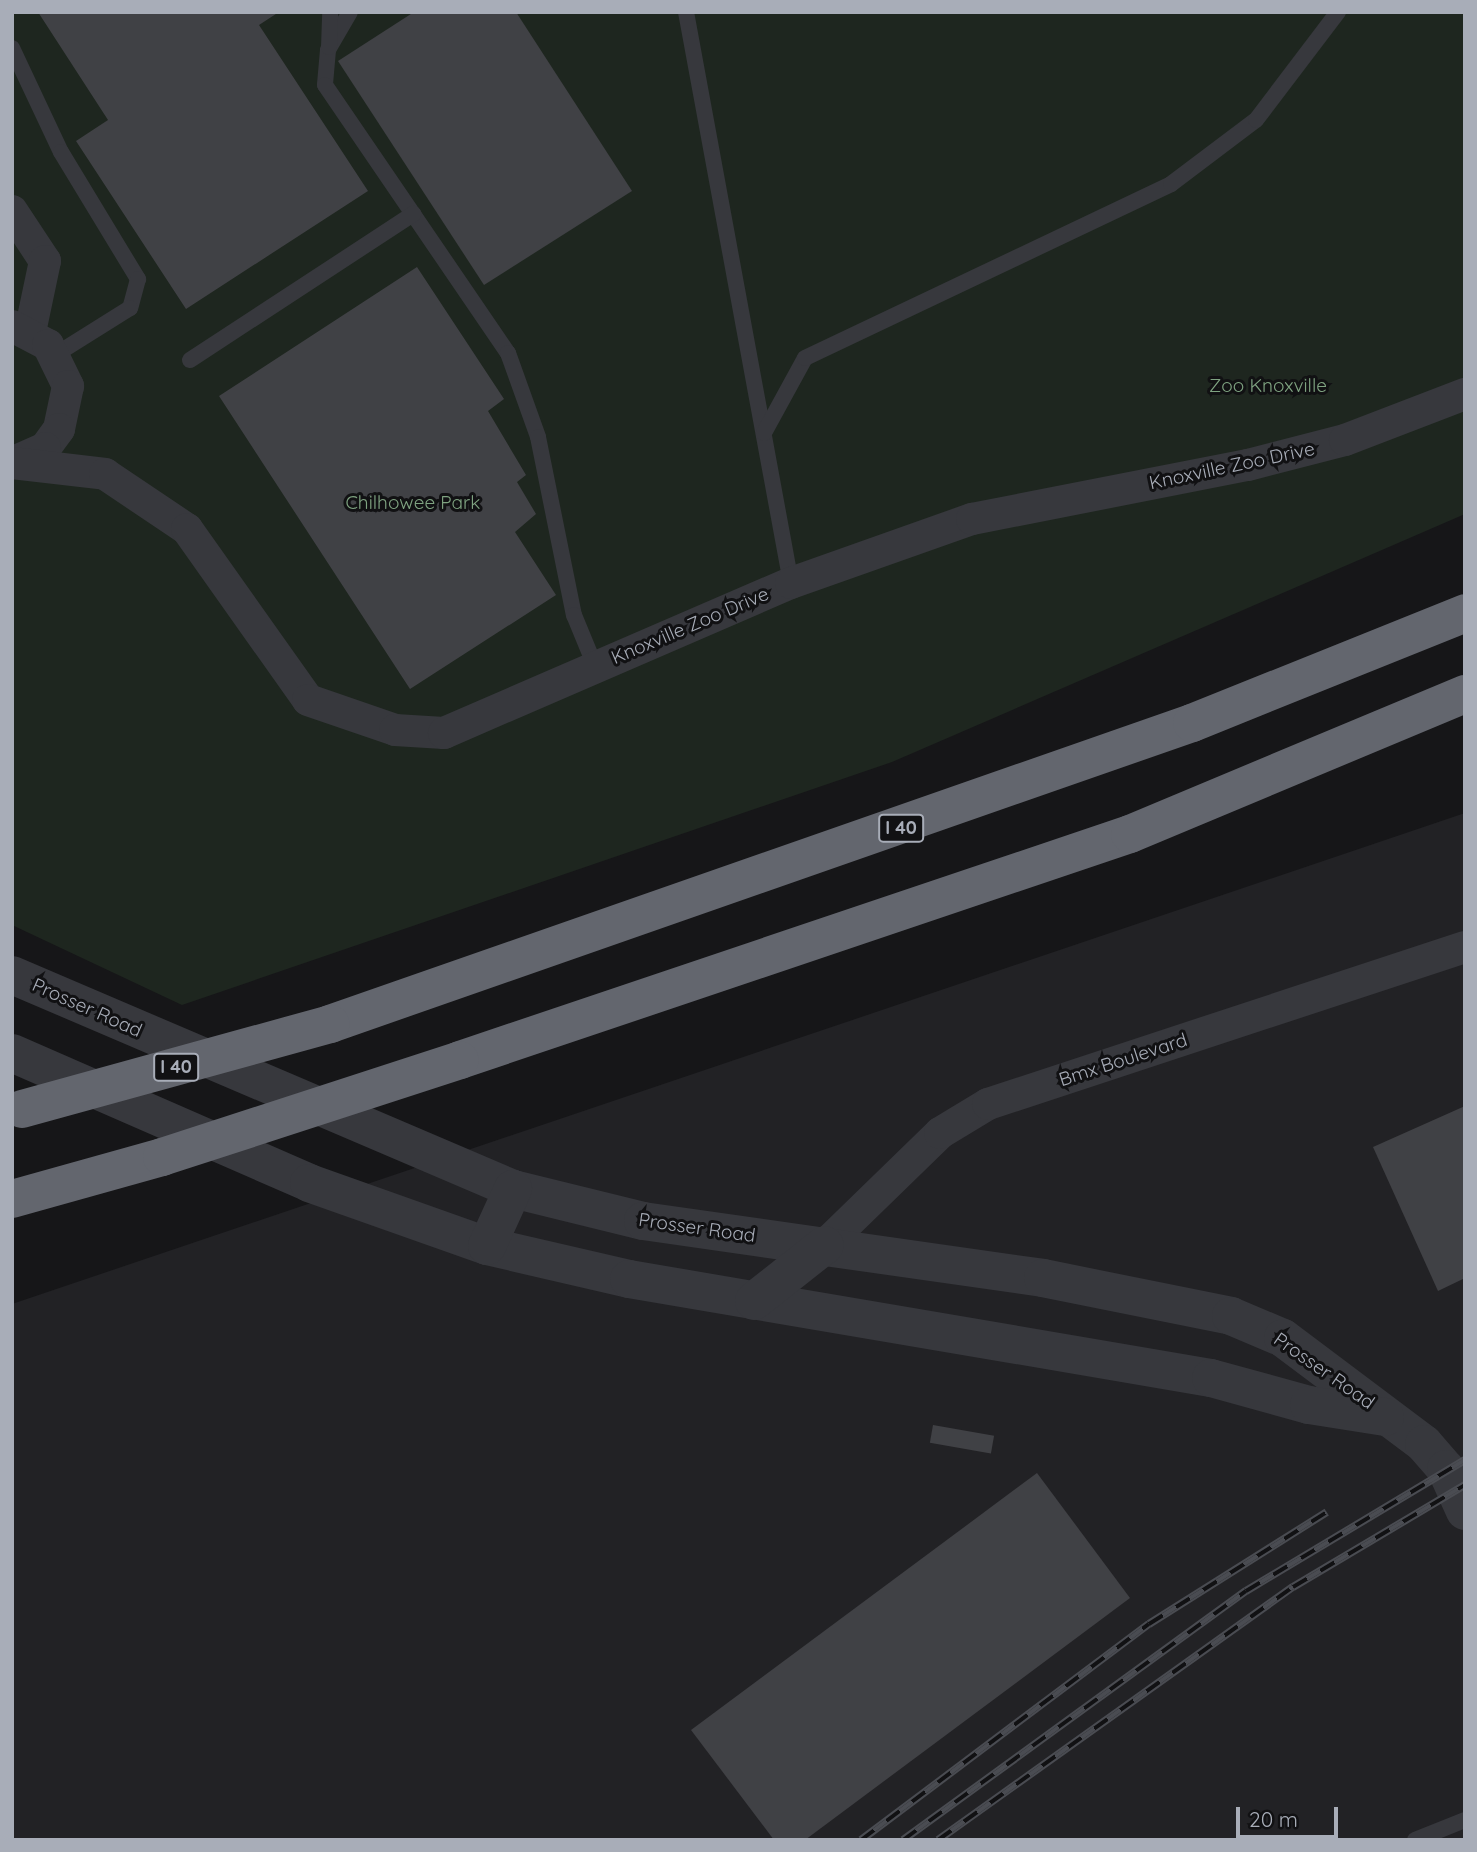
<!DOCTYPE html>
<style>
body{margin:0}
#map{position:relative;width:1477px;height:1852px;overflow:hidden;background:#161618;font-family:Quicksand,sans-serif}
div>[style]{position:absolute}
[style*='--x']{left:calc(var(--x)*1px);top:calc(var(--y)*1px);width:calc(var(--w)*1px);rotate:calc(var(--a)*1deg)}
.built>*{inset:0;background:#222225}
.green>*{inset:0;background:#1e261f}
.building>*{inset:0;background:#404145;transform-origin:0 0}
.service>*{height:16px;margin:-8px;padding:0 8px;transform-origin:8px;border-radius:8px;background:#37383d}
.minor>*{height:32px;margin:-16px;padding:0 16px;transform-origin:16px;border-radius:16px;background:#37383d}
.tertiary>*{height:38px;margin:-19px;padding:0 19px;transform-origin:19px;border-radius:19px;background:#37383d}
.motorway>*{height:38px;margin:-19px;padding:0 19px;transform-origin:19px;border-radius:19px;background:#63666e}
.rail>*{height:8px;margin-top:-4px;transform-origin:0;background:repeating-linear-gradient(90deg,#111113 0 16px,#4a4c52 0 32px);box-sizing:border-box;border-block:2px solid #4a4c52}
.motorway-bridge>*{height:38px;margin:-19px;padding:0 19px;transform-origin:19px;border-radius:19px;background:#63666e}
span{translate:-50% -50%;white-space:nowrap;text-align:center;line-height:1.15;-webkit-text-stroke:6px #111113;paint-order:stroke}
.shield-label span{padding:2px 5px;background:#111113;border:2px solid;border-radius:5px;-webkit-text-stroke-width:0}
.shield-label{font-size:18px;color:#a8adb8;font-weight:700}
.park-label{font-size:19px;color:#7fa381}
.street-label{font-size:19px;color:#a8adb8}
.frame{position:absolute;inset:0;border:14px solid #a8adb8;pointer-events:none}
.scale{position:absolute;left:1236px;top:1807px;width:102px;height:32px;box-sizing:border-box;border:4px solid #a8adb8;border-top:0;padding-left:9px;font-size:21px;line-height:24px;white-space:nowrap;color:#a8adb8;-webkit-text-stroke:5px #111113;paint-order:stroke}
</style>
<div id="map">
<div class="built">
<div style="clip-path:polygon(1465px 813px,1465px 1840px,12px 1840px,12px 1304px)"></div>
</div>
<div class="green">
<div style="clip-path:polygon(12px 12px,1465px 12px,1465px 514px,892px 762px,182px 1005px,12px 925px)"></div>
</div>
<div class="building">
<div style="clip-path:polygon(38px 12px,279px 12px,259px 25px,368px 191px,186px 309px,76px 141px,108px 120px)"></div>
<div style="clip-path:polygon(414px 12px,516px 12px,632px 191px,484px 285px,338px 61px)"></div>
<div style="clip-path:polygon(417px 267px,504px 399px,488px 411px,526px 475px,517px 482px,536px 514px,515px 532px,556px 595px,410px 689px,219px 396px)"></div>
<div style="clip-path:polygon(1465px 1106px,1465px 1278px,1438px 1291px,1373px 1147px)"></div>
<div style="left:933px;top:1425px;width:62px;height:18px;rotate:10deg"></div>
<div style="clip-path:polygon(1037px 1473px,1130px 1598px,805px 1840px,774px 1840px,691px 1730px)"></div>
</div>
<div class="service">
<div style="--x:350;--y:12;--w:44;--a:120.1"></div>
<div style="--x:328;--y:50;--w:35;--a:95"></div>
<div style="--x:325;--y:85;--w:325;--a:55.7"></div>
<div style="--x:508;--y:353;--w:89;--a:70.3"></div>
<div style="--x:538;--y:437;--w:182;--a:78.6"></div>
<div style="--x:574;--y:615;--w:55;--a:67.6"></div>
<div style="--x:686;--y:12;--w:581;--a:79.58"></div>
<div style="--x:329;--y:47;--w:35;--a:-88"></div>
<div style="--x:12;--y:48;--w:115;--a:64.8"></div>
<div style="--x:61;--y:152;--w:149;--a:58.8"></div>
<div style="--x:138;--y:279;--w:30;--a:105"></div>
<div style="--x:130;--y:308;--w:89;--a:147.9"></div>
<div style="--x:190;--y:360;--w:267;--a:-33.2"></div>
<div style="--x:764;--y:433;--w:85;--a:-61.3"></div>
<div style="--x:805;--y:358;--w:405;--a:-25.4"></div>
<div style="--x:1171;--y:184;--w:106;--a:-37"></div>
<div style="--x:1256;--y:120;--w:136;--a:-52.8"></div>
<div style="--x:1415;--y:1840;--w:54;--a:-21.8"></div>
</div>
<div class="minor">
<div style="--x:12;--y:211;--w:60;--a:56.6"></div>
<div style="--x:45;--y:261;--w:73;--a:101.9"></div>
<div style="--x:12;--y:326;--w:41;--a:27.8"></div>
<div style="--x:48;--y:345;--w:46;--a:64"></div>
<div style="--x:68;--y:386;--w:44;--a:101.8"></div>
<div style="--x:59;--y:429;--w:24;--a:126"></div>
<div style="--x:45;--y:448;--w:36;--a:156"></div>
<div style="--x:12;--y:463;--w:94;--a:6.7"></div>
<div style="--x:105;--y:474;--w:99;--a:33.9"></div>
<div style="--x:187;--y:529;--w:209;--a:54.7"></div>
<div style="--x:308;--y:700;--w:92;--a:19"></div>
<div style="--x:395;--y:730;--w:49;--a:3.5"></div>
<div style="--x:444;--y:733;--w:378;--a:-23.4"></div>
<div style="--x:791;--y:583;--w:192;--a:-19.5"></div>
<div style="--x:972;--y:519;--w:281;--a:-11.1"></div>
<div style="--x:1248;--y:465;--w:100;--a:-14.5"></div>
<div style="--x:1345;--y:440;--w:129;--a:-21"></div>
<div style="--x:825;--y:1245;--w:161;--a:-44.2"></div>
<div style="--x:940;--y:1133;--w:56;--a:-31.1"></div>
<div style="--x:988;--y:1104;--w:502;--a:-18.22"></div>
</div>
<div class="tertiary">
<div style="--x:12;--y:975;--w:545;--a:23.13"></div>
<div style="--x:513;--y:1189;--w:134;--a:13.8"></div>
<div style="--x:643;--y:1221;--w:404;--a:8.1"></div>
<div style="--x:1043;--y:1278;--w:192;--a:11.4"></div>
<div style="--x:1231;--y:1316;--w:56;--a:22.9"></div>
<div style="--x:1283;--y:1338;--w:176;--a:36.9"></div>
<div style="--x:1424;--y:1444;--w:33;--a:49"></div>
<div style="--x:1446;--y:1469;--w:46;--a:65.7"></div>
<div style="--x:12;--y:1053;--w:324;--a:23.6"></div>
<div style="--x:309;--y:1183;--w:189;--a:19.5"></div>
<div style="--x:487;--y:1246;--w:146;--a:13.1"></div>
<div style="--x:629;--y:1279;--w:590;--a:9.65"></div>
<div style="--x:1211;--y:1378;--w:102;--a:15.4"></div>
<div style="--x:1309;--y:1405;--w:77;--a:9"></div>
<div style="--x:487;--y:1246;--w:63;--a:-65.5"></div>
<div style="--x:754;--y:1301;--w:90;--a:-38.3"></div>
</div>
<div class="motorway">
<div style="--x:330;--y:1024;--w:913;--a:-19.25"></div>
<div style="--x:1192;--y:723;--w:294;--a:-21.9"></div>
<div style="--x:460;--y:1060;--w:707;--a:-18.64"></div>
<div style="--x:1130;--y:834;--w:363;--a:-22.7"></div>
<div style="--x:12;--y:1199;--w:156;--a:-15.6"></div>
</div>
<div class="rail">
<div style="--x:861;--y:1840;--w:360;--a:-36.9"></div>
<div style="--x:1149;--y:1624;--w:210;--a:-32.2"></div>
<div style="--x:903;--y:1840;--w:424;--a:-36"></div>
<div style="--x:1246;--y:1591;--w:255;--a:-30.9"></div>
<div style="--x:938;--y:1840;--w:436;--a:-35.5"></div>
<div style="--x:1293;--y:1587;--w:200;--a:-30.7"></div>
</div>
<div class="motorway-bridge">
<div style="--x:22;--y:1109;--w:320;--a:-15.4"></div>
<div style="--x:162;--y:1157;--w:313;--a:-18"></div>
</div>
<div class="shield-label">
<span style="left:901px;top:828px">I 40</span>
<span style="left:176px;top:1067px">I 40</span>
</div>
<div class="park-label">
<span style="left:1268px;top:386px">Zoo Knoxville</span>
<span style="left:413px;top:503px">Chilhowee Park</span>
</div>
<div class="street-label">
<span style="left:1232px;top:466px;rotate:-12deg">Knoxville Zoo Drive</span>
<span style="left:690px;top:626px;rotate:-23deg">Knoxville Zoo Drive</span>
<span style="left:87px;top:1008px;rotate:24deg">Prosser Road</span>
<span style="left:1123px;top:1060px;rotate:-18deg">Bmx Boulevard</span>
<span style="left:697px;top:1228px;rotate:8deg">Prosser Road</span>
<span style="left:1324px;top:1371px;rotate:35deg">Prosser Road</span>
</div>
<div class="frame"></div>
<div class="scale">20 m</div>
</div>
